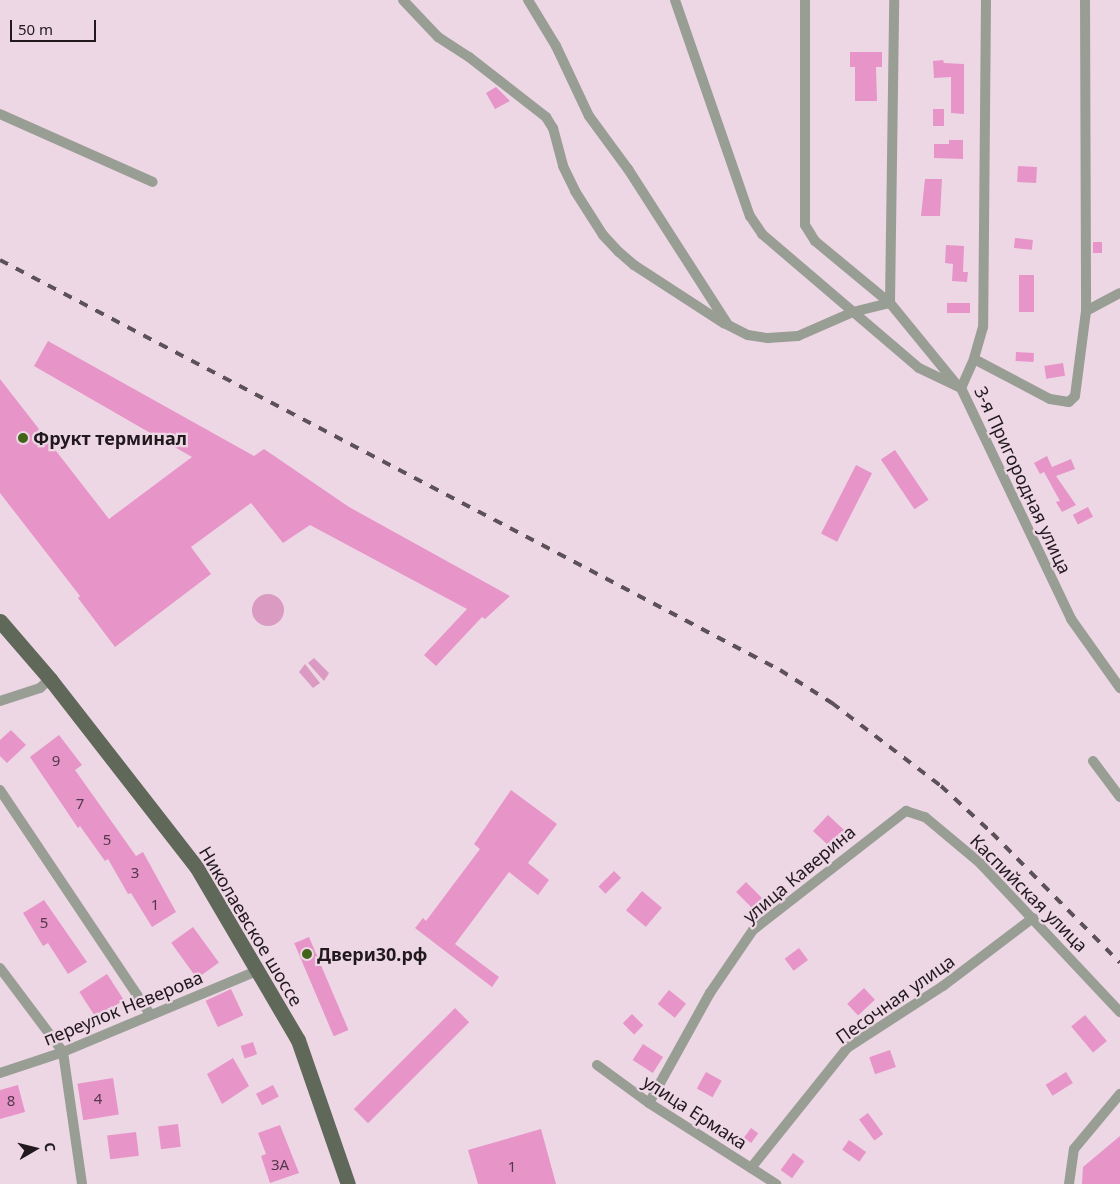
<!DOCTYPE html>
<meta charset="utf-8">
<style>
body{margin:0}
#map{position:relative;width:1120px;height:1184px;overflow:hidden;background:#edd7e4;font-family:"Noto Sans",sans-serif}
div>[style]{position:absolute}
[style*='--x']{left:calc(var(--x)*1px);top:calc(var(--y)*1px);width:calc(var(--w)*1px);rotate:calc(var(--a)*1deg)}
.green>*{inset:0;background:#da9ac2}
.round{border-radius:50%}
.building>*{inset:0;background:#e794c9;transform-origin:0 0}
.minor>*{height:10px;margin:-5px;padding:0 5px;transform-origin:5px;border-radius:5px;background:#999e95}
.primary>*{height:15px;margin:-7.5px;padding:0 7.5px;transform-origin:7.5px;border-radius:7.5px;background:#606859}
.rail>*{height:4px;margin-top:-2px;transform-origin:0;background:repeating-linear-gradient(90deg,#5d5158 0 9px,transparent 0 18px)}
.dots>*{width:14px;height:14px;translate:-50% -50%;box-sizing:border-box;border:2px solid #edd7e4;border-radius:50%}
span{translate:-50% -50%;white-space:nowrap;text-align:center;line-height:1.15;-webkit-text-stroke:4.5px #edd7e4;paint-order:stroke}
.number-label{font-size:15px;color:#523849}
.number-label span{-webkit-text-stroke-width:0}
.poi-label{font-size:18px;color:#21191e;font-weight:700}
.left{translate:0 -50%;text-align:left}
.street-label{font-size:18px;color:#21191e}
.north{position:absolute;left:10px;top:1124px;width:50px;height:50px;-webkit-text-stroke:4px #edd7e4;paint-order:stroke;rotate:82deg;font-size:14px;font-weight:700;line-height:20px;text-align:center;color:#21191e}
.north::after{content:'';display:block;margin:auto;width:18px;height:22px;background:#21191e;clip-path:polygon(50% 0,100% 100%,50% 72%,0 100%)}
.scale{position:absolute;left:10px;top:20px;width:86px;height:22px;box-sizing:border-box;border:2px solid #21191e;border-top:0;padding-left:6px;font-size:15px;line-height:18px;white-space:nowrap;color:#21191e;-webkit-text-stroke:4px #edd7e4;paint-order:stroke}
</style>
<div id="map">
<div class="green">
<div class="round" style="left:252px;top:594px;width:32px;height:32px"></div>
<div style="clip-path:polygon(314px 658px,329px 673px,324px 681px,308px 663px)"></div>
<div style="clip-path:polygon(305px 664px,320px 683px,313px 688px,299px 672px)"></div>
</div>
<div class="building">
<div style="clip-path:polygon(850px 52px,882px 52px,882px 67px,876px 67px,877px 101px,855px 101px,855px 67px,850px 67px)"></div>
<div style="clip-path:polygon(943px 60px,944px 63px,964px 64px,964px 114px,951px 113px,951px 77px,934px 78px,933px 61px)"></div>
<div style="clip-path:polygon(496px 87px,510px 101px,495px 109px,486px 93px)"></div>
<div style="left:933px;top:109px;width:11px;height:17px"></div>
<div style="clip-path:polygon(949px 140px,963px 140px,963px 159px,934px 158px,934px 144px,949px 144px)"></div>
<div style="left:1018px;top:166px;width:19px;height:16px;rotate:3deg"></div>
<div style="clip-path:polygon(925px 179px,942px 179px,940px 216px,921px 216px)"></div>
<div style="left:1015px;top:238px;width:18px;height:10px;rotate:6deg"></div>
<div style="left:1093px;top:242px;width:9px;height:11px"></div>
<div style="clip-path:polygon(946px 245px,964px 246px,963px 272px,968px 272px,967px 282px,952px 281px,953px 264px,945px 263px)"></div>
<div style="left:1019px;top:275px;width:15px;height:37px"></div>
<div style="left:947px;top:303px;width:23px;height:10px"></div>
<div style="clip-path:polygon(48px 341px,254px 456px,264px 449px,349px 507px,510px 596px,485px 619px,482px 617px,436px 666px,424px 655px,467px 609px,310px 525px,283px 543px,251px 503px,191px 547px,211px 574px,115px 647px,78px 598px,80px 596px,0 493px,0 379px,109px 519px,192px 457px,34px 366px)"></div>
<div style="left:1016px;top:352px;width:18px;height:9px;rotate:3deg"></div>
<div style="left:1063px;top:363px;width:13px;height:19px;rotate:81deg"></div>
<div style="left:895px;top:450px;width:60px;height:17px;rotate:56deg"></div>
<div style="clip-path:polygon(1047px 456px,1052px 467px,1071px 459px,1075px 469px,1056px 476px,1076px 505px,1062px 512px,1056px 502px,1060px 501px,1044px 472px,1040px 474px,1034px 463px)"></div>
<div style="left:856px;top:465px;width:18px;height:77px;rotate:27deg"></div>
<div style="left:1088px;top:507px;width:11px;height:17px;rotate:63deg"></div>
<div style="clip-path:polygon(11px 730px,26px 745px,7px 763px,0 756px,0 740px)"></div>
<div style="clip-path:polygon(59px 735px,82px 765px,75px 770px,136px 856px,143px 852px,176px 912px,152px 927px,131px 893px,128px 894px,108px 859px,105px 861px,80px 826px,78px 828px,30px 757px)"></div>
<div style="clip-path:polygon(511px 790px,557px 824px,528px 863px,549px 880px,538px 895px,509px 872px,455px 944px,499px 977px,492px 987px,415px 928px,423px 918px,426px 921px,480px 849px,474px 844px)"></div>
<div style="left:828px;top:815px;width:22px;height:22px;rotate:43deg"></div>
<div style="left:614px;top:871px;width:10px;height:22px;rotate:45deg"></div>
<div style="left:746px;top:882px;width:23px;height:14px;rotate:45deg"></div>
<div style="left:642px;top:891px;width:26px;height:25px;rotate:40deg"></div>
<div style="clip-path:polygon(44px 900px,87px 962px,68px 974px,48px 943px,43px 946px,23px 913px)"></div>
<div style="left:193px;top:927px;width:44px;height:27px;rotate:54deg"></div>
<div style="left:309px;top:937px;width:101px;height:16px;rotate:67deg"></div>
<div style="left:799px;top:948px;width:15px;height:18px;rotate:53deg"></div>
<div style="left:107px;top:974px;width:31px;height:33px;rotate:57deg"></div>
<div style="left:864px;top:988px;width:16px;height:23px;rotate:47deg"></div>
<div style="left:231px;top:989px;width:29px;height:28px;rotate:65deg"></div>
<div style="left:669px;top:990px;width:22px;height:18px;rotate:39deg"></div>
<div style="left:455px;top:1008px;width:20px;height:143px;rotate:45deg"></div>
<div style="left:632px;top:1014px;width:16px;height:13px;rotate:45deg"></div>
<div style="left:1085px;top:1015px;width:34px;height:18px;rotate:50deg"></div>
<div style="left:253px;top:1042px;width:13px;height:13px;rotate:72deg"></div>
<div style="left:643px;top:1044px;width:24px;height:19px;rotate:33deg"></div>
<div style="left:890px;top:1050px;width:18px;height:22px;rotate:71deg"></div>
<div style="clip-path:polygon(233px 1058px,249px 1086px,222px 1104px,207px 1074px)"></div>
<div style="left:706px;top:1072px;width:18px;height:19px;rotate:29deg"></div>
<div style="left:1066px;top:1072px;width:13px;height:24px;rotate:58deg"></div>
<div style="left:113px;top:1078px;width:37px;height:36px;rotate:81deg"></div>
<div style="clip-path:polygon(18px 1085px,25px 1112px,0 1119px,0 1090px)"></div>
<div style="left:273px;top:1085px;width:13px;height:19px;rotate:63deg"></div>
<div style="left:868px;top:1113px;width:26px;height:11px;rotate:54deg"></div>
<div style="left:178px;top:1124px;width:23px;height:20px;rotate:83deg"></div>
<div style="clip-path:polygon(280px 1125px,299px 1173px,270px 1183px,261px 1156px,266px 1154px,258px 1133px)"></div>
<div style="left:751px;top:1128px;width:9px;height:12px;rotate:36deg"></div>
<div style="clip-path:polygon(541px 1129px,556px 1184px,478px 1184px,468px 1150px)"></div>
<div style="left:136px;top:1132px;width:24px;height:29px;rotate:83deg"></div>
<div style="clip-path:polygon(1120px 1136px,1120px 1184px,1082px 1184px,1083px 1167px)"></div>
<div style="left:849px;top:1140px;width:21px;height:12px;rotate:35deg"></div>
<div style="left:793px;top:1153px;width:14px;height:21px;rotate:36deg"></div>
</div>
<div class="minor">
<div style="--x:403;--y:0;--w:51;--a:46.6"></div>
<div style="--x:438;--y:37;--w:37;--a:33"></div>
<div style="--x:469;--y:57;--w:98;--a:37.9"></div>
<div style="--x:546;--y:117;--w:13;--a:58"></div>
<div style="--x:553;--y:128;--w:39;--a:75"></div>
<div style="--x:563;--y:166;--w:28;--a:64"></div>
<div style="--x:575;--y:191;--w:52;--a:57.5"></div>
<div style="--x:603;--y:235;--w:23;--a:47"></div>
<div style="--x:619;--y:252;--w:20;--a:41"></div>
<div style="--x:634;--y:265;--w:108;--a:33"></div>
<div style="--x:528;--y:0;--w:54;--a:58.7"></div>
<div style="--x:556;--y:46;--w:77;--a:64.8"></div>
<div style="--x:589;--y:116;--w:66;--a:53.7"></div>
<div style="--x:628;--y:169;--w:185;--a:57.3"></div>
<div style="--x:728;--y:325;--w:22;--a:27"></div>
<div style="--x:748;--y:335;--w:20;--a:9"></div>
<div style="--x:768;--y:338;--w:30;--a:-4"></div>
<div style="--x:798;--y:336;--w:60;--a:-23.6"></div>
<div style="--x:853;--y:312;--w:38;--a:-14"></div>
<div style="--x:890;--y:303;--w:303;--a:-89.2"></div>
<div style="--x:675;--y:0;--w:229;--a:70.9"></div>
<div style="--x:750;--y:216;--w:22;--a:56"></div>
<div style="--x:762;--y:234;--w:206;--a:40.5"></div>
<div style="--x:919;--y:368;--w:47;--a:25.5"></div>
<div style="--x:805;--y:0;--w:225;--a:90"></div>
<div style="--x:805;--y:225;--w:19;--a:58"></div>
<div style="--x:815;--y:241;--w:97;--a:39.6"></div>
<div style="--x:890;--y:303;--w:107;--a:50.7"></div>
<div style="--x:986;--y:0;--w:327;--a:90.5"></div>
<div style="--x:983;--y:327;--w:33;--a:106"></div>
<div style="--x:974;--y:359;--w:32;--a:114"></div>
<div style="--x:961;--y:388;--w:256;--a:64.5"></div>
<div style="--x:1071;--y:619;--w:85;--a:54.6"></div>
<div style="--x:1085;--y:0;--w:311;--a:89.8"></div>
<div style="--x:1086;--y:311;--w:38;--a:-28"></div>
<div style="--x:0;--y:114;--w:167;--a:24"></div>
<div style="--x:974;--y:359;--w:86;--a:27.8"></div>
<div style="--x:1050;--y:399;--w:19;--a:9"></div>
<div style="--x:1069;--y:402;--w:8;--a:-45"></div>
<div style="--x:1075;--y:396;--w:86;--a:-82.6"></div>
<div style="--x:0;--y:701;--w:42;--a:-18"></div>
<div style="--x:40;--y:688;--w:13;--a:-42"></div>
<div style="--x:1093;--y:761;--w:45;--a:53.1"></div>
<div style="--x:0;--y:790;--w:270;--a:56.2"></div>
<div style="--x:0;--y:968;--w:105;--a:53.1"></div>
<div style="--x:63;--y:1052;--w:133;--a:81.8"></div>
<div style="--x:597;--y:1065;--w:64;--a:36.2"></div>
<div style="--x:649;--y:1103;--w:151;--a:32.5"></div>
<div style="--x:0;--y:1073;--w:66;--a:-18.4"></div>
<div style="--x:63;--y:1052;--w:210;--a:-22.7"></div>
<div style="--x:649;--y:1103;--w:126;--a:-61"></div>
<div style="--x:710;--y:993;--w:76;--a:-55.7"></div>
<div style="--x:753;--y:930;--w:194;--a:-37.9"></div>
<div style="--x:906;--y:811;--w:20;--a:18"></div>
<div style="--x:925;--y:817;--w:70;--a:39.8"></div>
<div style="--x:979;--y:862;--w:206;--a:46.8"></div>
<div style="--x:751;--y:1168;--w:154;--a:-51.3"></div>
<div style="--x:847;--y:1048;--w:114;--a:-32.9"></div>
<div style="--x:943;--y:986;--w:113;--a:-37.1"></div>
<div style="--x:1069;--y:1184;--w:35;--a:-82"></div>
<div style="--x:1074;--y:1149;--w:72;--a:-50.1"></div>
</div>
<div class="primary">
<div style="--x:0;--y:621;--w:77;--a:49.2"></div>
<div style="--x:50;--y:679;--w:239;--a:52.1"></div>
<div style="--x:197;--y:868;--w:199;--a:59.6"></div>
<div style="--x:298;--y:1040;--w:152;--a:70.9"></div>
</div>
<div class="rail">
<div style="--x:0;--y:260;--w:881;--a:27.73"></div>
<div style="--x:780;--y:670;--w:62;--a:32.4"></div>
<div style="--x:832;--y:703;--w:137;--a:37.3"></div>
<div style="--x:941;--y:786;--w:69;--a:42.7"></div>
<div style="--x:992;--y:833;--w:182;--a:45.4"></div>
</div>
<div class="dots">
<div style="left:23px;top:438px;background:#41631a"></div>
<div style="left:307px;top:954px;background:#41631a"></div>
</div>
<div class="number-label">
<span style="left:56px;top:761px">9</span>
<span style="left:80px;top:804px">7</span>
<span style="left:107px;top:840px">5</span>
<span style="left:135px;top:873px">3</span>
<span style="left:155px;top:905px">1</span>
<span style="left:44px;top:923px">5</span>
<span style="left:98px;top:1099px">4</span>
<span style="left:11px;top:1101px">8</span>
<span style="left:280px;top:1165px">3А</span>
<span style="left:512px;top:1167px">1</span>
</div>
<div class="poi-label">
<span class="left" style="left:33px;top:438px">Фрукт терминал</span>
<span class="left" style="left:317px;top:954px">Двери30.рф</span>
</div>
<div class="street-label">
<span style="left:1023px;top:480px;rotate:65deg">3-я Пригородная улица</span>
<span style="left:799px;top:874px;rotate:-40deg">улица Каверина</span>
<span style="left:1029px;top:893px;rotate:45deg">Каспийская улица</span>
<span style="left:251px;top:926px;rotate:59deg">Николаевское шоссе</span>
<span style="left:895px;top:999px;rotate:-35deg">Песочная улица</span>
<span style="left:123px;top:1008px;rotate:-22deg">переулок Неверова</span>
<span style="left:695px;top:1112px;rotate:33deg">улица Ермака</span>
</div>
<div class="north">С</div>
<div class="scale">50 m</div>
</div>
